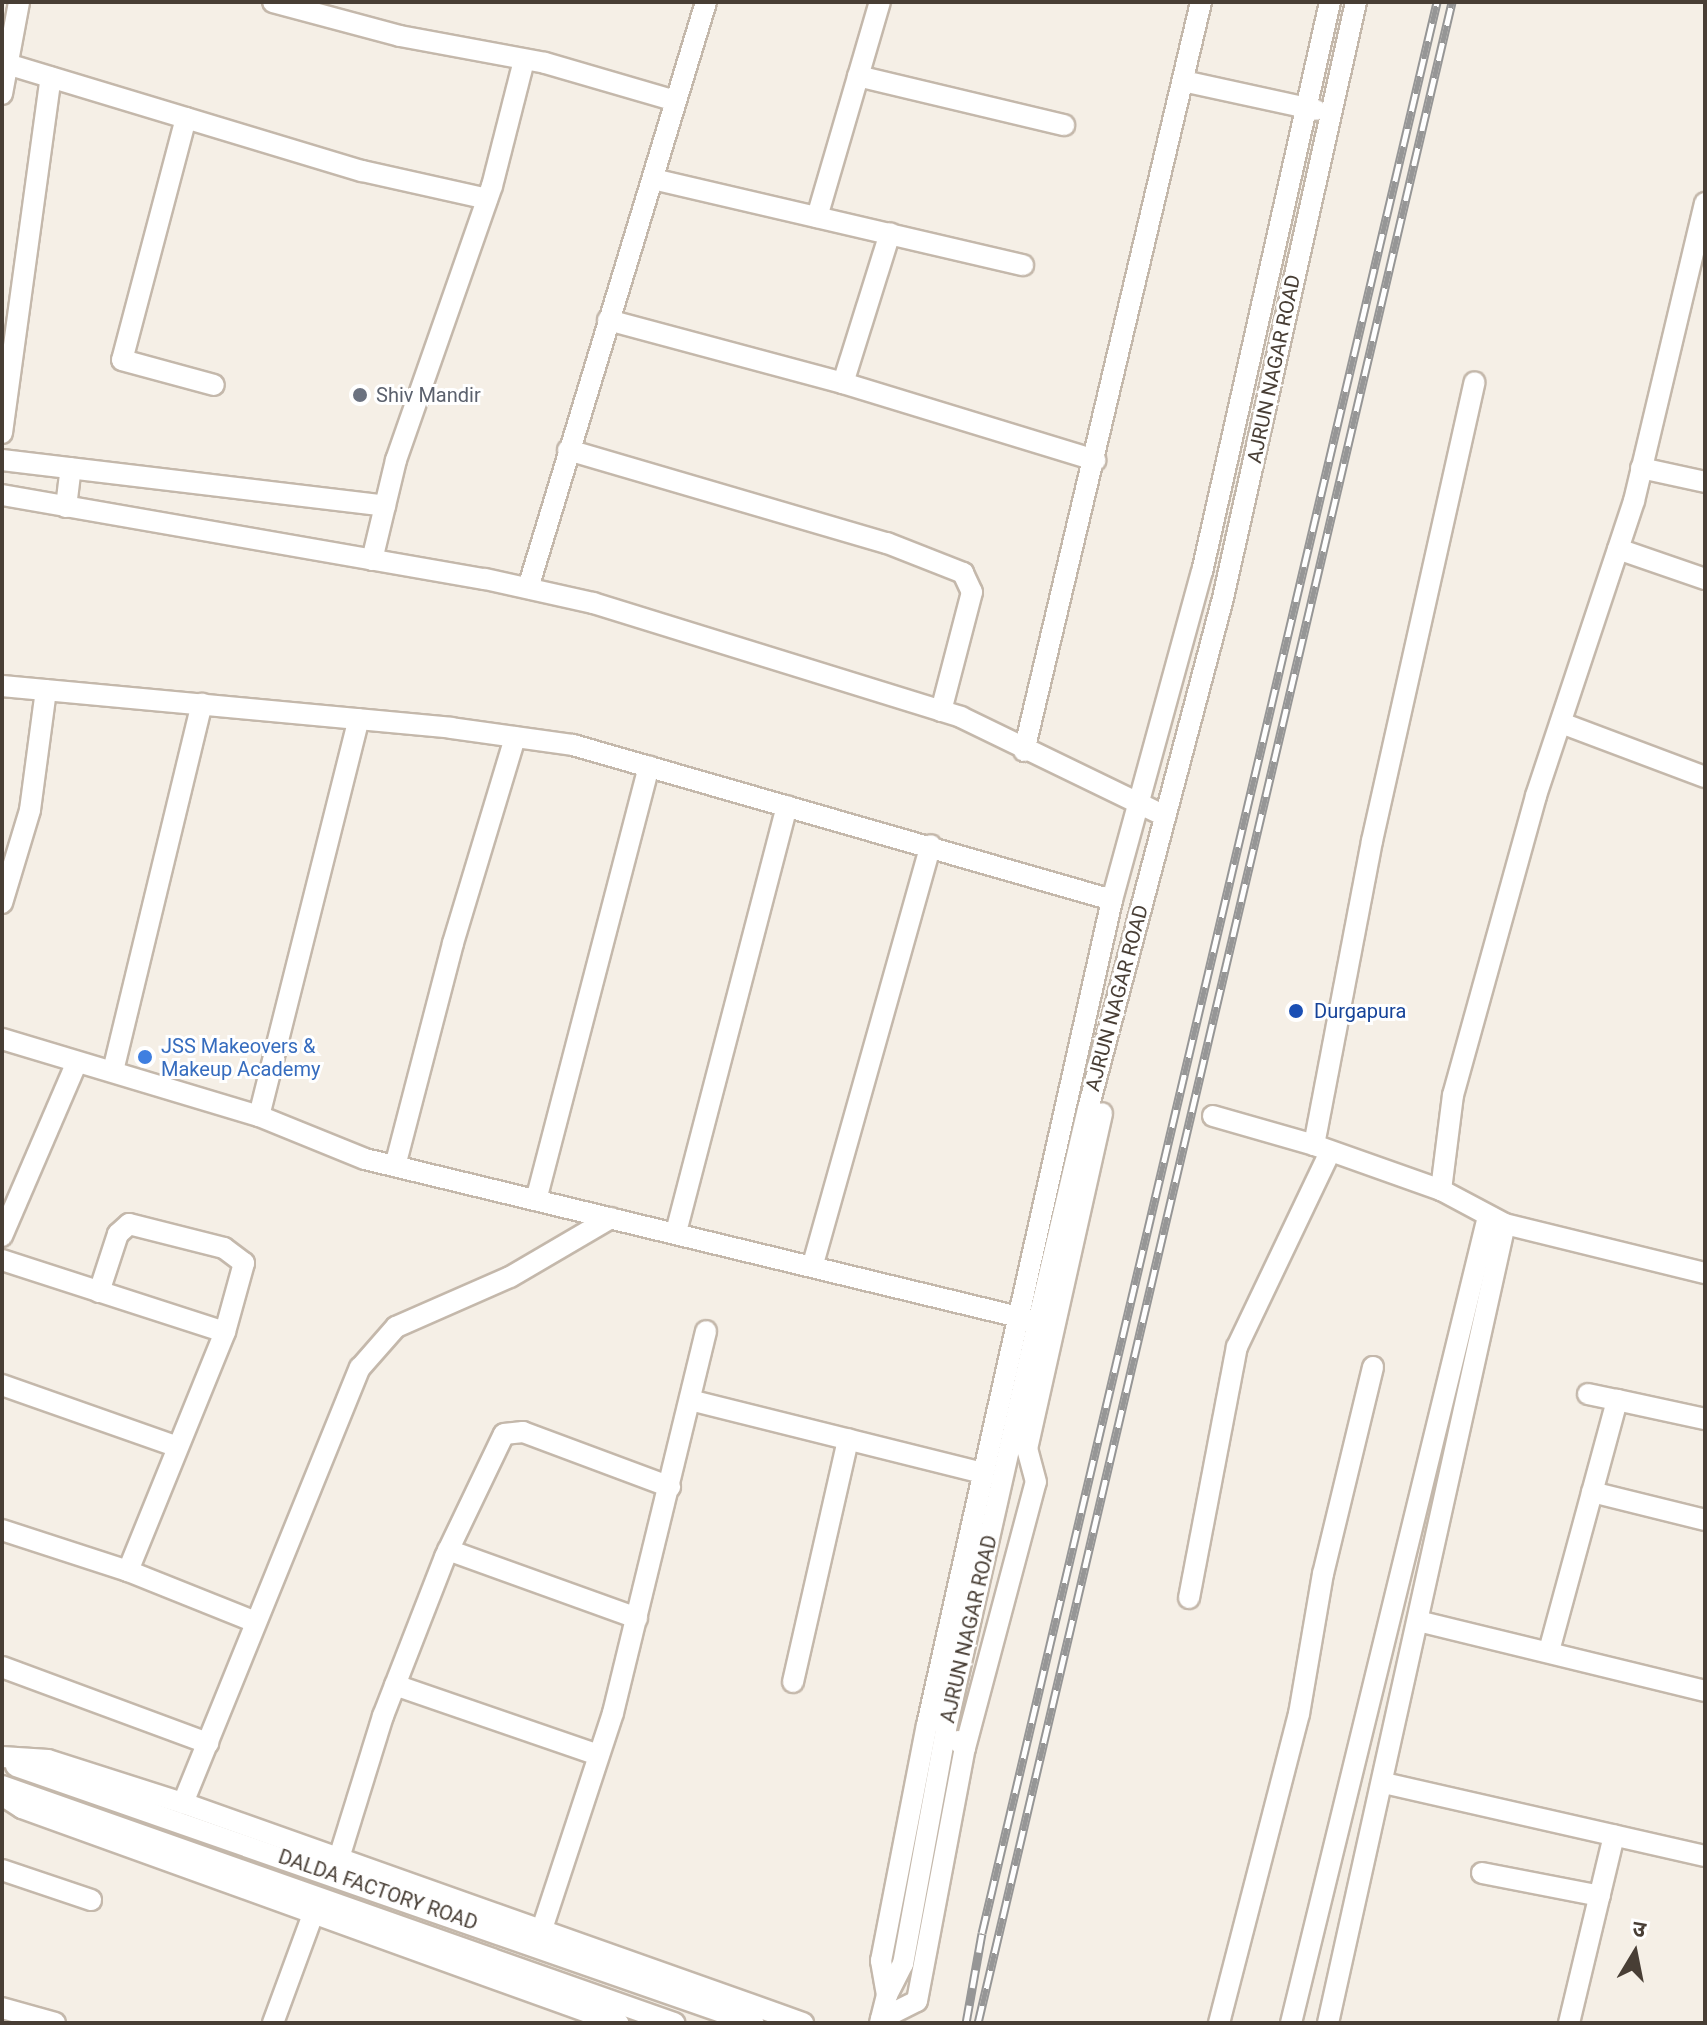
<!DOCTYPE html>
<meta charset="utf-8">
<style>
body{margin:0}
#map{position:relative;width:1707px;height:2025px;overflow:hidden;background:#f5efe6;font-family:Roboto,"Noto Sans Devanagari",sans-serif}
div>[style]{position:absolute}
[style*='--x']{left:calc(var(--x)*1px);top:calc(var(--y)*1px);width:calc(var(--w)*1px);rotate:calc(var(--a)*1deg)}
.roads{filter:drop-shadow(2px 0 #c4b8ab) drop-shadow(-2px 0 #c4b8ab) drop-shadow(0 2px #c4b8ab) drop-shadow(0 -2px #c4b8ab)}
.minor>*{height:20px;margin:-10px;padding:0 10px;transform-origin:10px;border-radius:10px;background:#fff}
.rail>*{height:9px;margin-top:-4.5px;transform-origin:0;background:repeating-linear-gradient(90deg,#fff 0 18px,#969696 0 36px);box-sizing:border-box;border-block:2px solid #969696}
.dots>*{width:22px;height:22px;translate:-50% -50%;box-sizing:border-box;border:4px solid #fff;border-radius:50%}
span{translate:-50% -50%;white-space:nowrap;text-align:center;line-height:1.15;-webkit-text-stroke:6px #fff;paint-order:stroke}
.street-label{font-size:20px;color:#483e35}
.worship-label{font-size:20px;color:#5b616d}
.left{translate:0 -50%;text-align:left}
.transit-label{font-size:20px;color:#164399}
.shop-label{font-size:20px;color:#366cbe}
.frame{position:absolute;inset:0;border:4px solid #483e35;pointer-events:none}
.north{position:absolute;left:1595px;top:1913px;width:80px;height:80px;-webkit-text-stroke:6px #fff;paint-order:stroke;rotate:10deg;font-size:22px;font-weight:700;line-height:32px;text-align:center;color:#483e35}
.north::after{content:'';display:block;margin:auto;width:28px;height:36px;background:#483e35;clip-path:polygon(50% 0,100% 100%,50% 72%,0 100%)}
</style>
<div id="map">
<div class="roads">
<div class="minor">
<div style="--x:273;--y:2;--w:131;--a:15"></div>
<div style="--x:400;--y:36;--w:147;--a:10.5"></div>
<div style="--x:545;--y:63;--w:136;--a:16.2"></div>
<div style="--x:7;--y:64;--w:371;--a:16.8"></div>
<div style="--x:362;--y:171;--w:128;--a:12.6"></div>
<div style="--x:858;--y:76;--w:212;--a:13.4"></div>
<div style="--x:1183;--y:81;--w:136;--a:12.3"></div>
<div style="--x:2;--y:94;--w:94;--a:-79.5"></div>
<div style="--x:186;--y:118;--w:250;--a:104.8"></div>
<div style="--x:122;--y:360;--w:95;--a:15.2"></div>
<div style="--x:653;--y:179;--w:380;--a:13.1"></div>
<div style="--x:1705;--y:203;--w:306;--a:103.4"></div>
<div style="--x:1634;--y:501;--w:311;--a:108.4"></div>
<div style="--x:1536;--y:796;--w:310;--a:105.5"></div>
<div style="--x:1453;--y:1095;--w:96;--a:97.2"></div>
<div style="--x:1441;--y:1190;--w:72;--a:28"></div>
<div style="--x:1505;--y:1224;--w:206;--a:13.8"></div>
<div style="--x:817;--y:217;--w:224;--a:-73.7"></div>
<div style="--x:608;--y:320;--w:243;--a:15"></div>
<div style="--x:843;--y:383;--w:264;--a:17"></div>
<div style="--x:843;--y:383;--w:157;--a:-72.6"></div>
<div style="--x:2;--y:433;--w:359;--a:-82.2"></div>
<div style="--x:568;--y:450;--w:332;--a:16.3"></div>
<div style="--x:887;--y:543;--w:82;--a:21.5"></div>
<div style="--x:963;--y:573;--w:21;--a:65"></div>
<div style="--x:972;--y:592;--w:123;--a:104.6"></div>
<div style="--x:2;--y:460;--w:386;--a:6.8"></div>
<div style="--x:1641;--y:468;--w:66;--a:12.3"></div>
<div style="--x:2;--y:495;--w:490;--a:9.9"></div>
<div style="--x:485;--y:579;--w:111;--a:12.5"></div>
<div style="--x:593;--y:603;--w:385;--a:17.2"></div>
<div style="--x:961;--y:717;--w:227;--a:25.9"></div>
<div style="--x:66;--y:507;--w:39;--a:-83"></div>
<div style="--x:1618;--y:549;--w:92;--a:19"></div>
<div style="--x:372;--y:560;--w:103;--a:-76.5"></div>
<div style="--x:396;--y:460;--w:290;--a:-70.7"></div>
<div style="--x:492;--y:186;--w:130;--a:-75.7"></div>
<div style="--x:528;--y:588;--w:612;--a:-73.1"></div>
<div style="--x:2;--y:686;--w:451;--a:5.3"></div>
<div style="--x:451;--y:728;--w:123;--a:7.9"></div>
<div style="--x:573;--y:745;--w:561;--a:16.04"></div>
<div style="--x:1561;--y:723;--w:154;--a:20.6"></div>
<div style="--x:1024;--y:751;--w:770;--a:-76.7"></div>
<div style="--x:2;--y:903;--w:97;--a:-73.2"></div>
<div style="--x:30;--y:810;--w:121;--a:-82.4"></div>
<div style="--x:2;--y:1039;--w:268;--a:16.7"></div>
<div style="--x:259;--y:1116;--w:114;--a:22.1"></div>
<div style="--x:365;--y:1159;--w:685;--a:13.59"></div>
<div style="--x:113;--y:1071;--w:378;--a:-76.4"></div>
<div style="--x:259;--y:1116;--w:409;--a:-75.9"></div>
<div style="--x:1213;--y:1116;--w:105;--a:16"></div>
<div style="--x:395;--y:1166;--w:230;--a:-75.4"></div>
<div style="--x:453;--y:943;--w:215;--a:-73.2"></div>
<div style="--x:1441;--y:1190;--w:135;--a:-160.5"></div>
<div style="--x:1314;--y:1145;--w:309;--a:-79.2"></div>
<div style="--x:1372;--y:841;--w:470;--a:-77.4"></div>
<div style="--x:536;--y:1200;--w:448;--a:-75.4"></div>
<div style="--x:676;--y:1232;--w:440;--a:-75.4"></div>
<div style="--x:2;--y:1236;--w:189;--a:-66.7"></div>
<div style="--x:2;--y:1260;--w:234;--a:17.9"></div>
<div style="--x:813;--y:1264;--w:435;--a:-74.3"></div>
<div style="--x:99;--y:1292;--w:61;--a:-71.9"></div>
<div style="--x:118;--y:1234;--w:15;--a:-42"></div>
<div style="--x:129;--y:1224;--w:98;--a:14.2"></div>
<div style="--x:224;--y:1248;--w:25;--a:37"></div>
<div style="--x:244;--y:1263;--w:72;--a:105.4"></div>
<div style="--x:225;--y:1332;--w:258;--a:112.1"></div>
<div style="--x:2;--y:1385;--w:183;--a:19.4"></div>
<div style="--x:1588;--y:1394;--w:30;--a:12"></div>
<div style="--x:690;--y:1400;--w:302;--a:14"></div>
<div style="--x:1592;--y:1492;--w:116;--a:13.9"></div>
<div style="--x:2;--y:1530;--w:133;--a:18"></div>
<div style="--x:128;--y:1571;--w:135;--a:21.8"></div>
<div style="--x:448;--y:1550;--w:201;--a:19.8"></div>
<div style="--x:1189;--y:1598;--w:256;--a:-79.2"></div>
<div style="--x:1237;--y:1347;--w:216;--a:-64.5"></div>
<div style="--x:1418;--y:1621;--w:295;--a:13.7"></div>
<div style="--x:1549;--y:1651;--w:260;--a:-74.8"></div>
<div style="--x:1617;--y:1400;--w:90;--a:12.2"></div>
<div style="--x:2;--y:1667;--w:220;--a:20.3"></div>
<div style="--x:793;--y:1682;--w:249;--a:-77.2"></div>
<div style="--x:395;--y:1685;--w:215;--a:19"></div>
<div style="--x:965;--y:1748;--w:275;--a:-75.1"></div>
<div style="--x:1036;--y:1482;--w:34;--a:-105"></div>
<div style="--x:1027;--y:1449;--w:344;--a:-77.4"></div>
<div style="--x:2;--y:1757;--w:46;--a:3.7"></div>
<div style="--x:48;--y:1760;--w:142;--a:17.7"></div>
<div style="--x:183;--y:1803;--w:658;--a:19.54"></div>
<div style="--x:16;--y:1766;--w:781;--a:19.22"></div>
<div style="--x:1384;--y:1783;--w:329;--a:12.8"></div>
<div style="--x:2;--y:1786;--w:713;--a:19.43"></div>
<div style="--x:2;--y:1795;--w:24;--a:33"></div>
<div style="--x:22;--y:1808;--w:634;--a:19.84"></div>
<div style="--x:183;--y:1803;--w:470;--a:-67.9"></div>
<div style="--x:360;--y:1368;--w:55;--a:-48.7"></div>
<div style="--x:396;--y:1327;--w:124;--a:-23.7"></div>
<div style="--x:510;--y:1277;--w:117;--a:-30.3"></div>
<div style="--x:339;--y:1858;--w:149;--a:-72.8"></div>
<div style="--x:383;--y:1716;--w:171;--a:-68.7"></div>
<div style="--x:445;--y:1557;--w:136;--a:-64.4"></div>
<div style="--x:504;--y:1434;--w:19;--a:-6"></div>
<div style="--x:523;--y:1432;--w:157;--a:20.5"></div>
<div style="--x:2;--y:1870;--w:94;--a:18.6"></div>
<div style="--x:1482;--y:1873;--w:120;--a:11"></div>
<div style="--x:542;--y:1929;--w:227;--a:-71.8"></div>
<div style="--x:613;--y:1713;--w:393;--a:-76.3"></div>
<div style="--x:887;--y:1995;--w:35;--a:-100"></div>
<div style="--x:881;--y:1961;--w:240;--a:-79"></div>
<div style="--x:927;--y:1725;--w:845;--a:-77.36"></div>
<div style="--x:1112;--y:900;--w:340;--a:-74.7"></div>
<div style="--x:1202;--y:572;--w:584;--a:-77.34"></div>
<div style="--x:2;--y:2008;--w:55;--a:15.8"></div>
<div style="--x:881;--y:2019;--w:40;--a:-26.6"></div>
<div style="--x:917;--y:2001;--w:258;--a:-79.3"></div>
<div style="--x:965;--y:1748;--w:10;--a:-135"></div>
<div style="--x:273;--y:2023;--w:116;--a:-69.8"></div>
<div style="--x:880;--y:2023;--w:29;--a:-76"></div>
<div style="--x:887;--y:1995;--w:35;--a:-63"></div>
<div style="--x:903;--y:1964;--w:239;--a:-79.6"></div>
<div style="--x:946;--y:1729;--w:417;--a:-77.3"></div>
<div style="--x:1038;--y:1322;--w:219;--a:-76.8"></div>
<div style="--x:1088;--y:1109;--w:529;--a:-75.2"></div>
<div style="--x:1223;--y:598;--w:611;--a:-77.42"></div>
<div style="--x:1219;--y:2023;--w:319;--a:-75.5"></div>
<div style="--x:1299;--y:1714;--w:142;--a:-80.3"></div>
<div style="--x:1323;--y:1574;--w:213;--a:-76.4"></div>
<div style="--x:1291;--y:2023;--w:830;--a:-76.27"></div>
<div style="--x:1328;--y:2023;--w:818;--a:-77.51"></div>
<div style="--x:1569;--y:2023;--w:193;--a:-76.5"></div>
</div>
</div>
<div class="rail">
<div style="--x:966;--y:2023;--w:91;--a:-79.9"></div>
<div style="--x:982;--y:1933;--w:1984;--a:-76.74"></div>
<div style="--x:978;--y:2023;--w:2076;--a:-76.8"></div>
</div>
<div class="dots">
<div style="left:360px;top:395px;background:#6b7280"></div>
<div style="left:1296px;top:1011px;background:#1a4fb4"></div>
<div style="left:145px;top:1057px;background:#3f7fe0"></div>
</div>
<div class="street-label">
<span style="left:1274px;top:369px;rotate:-78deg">AJRUN NAGAR ROAD</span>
<span style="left:1117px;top:998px;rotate:-75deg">AJRUN NAGAR ROAD</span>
<span style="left:969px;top:1629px;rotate:-77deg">AJRUN NAGAR ROAD</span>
<span style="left:378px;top:1890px;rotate:19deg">DALDA FACTORY ROAD</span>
</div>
<div class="worship-label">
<span class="left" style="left:376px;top:395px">Shiv Mandir</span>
</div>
<div class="transit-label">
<span class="left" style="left:1314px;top:1011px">Durgapura</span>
</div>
<div class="shop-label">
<span class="left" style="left:161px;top:1058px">JSS Makeovers &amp;<br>Makeup Academy</span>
</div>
<div class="frame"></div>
<div class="north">उ</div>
</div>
